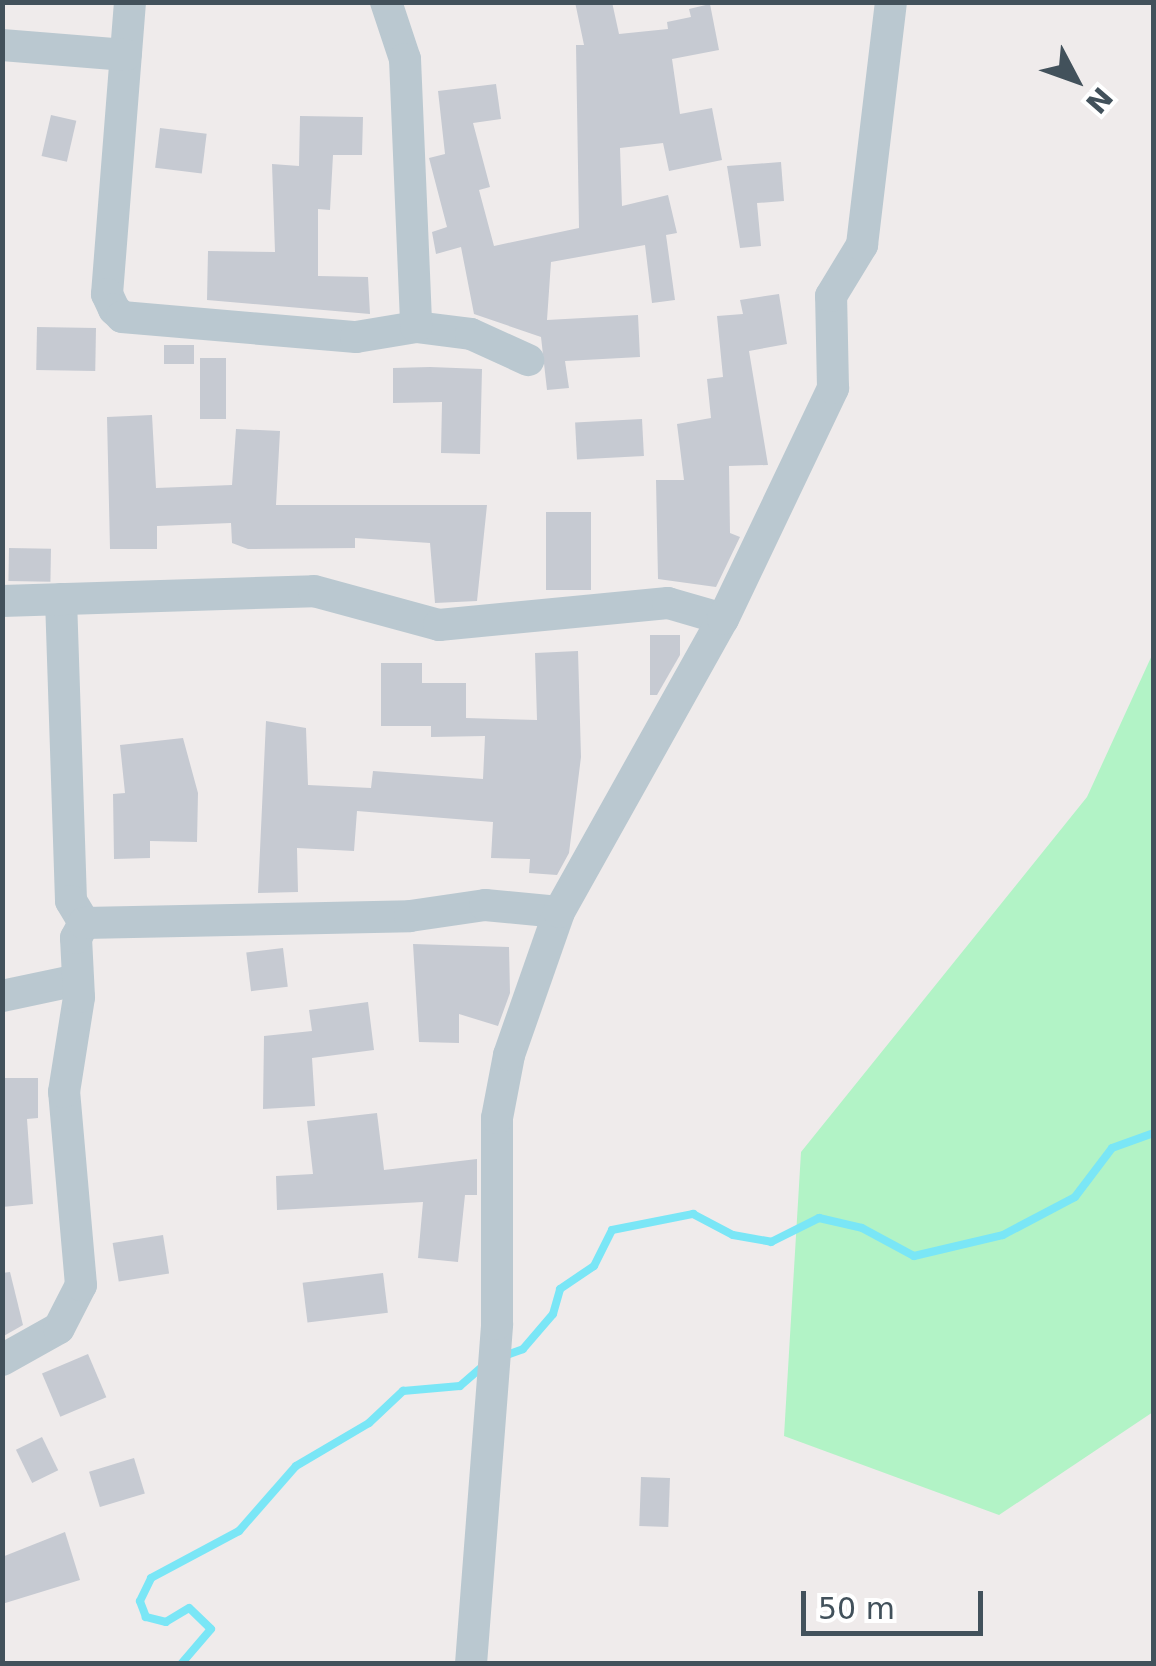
<!DOCTYPE html>
<style>
body{margin:0}
#map{position:relative;width:1156px;height:1666px;overflow:hidden;background:#efebeb;font-family:"DejaVu Sans",sans-serif}
div>[style]{position:absolute}
[style*='--x']{left:calc(var(--x)*1px);top:calc(var(--y)*1px);width:calc(var(--w)*1px);rotate:calc(var(--a)*1deg)}
.green>*{inset:0;background:#b2f3c6}
.stream>*{height:8px;margin:-4px;padding:0 4px;transform-origin:4px;border-radius:4px;background:#7ae6f6}
.building>*{inset:0;background:#c6cad2;transform-origin:0 0}
.minor>*{height:32px;margin:-16px;padding:0 16px;transform-origin:16px;border-radius:16px;background:#bac8d0}
span{translate:-50% -50%;white-space:nowrap;text-align:center;line-height:1.15;-webkit-text-stroke:8px #fff;paint-order:stroke}
.frame{position:absolute;inset:0;border:5px solid #42515b;pointer-events:none}
.north{position:absolute;left:1026px;top:30px;width:100px;height:100px;-webkit-text-stroke:8px #fff;paint-order:stroke;rotate:131deg;font-size:28px;font-weight:700;line-height:40px;text-align:center;color:#42515b}
.north::after{content:'';display:block;margin:auto;width:35px;height:45px;background:#42515b;clip-path:polygon(50% 0,100% 100%,50% 72%,0 100%)}
.scale{position:absolute;left:801px;top:1591px;width:182px;height:45px;box-sizing:border-box;border:5px solid #42515b;border-top:0;padding-left:12px;font-size:30px;line-height:35px;white-space:nowrap;color:#42515b;-webkit-text-stroke:8px #fff;paint-order:stroke}
</style>
<div id="map">
<div class="green">
<div style="clip-path:polygon(1153px 653px,1153px 1412px,999px 1515px,784px 1436px,801px 1152px,1087px 797px)"></div>
</div>
<div class="stream">
<div style="--x:504;--y:1356;--w:20;--a:-20"></div>
<div style="--x:523;--y:1349;--w:46;--a:-49.4"></div>
<div style="--x:553;--y:1314;--w:26;--a:-74"></div>
<div style="--x:560;--y:1289;--w:41;--a:-34.1"></div>
<div style="--x:594;--y:1266;--w:40;--a:-63.4"></div>
<div style="--x:612;--y:1230;--w:83;--a:-11.2"></div>
<div style="--x:693;--y:1214;--w:45;--a:27.7"></div>
<div style="--x:733;--y:1235;--w:39;--a:10"></div>
<div style="--x:771;--y:1242;--w:54;--a:-26.6"></div>
<div style="--x:819;--y:1218;--w:44;--a:13.1"></div>
<div style="--x:862;--y:1228;--w:59;--a:28.3"></div>
<div style="--x:914;--y:1256;--w:91;--a:-13.3"></div>
<div style="--x:1003;--y:1235;--w:81;--a:-27.8"></div>
<div style="--x:1075;--y:1197;--w:61;--a:-52.9"></div>
<div style="--x:1112;--y:1148;--w:45;--a:-19.7"></div>
<div style="--x:181;--y:1664;--w:46;--a:-49.4"></div>
<div style="--x:211;--y:1629;--w:30;--a:-136"></div>
<div style="--x:189;--y:1608;--w:27;--a:149"></div>
<div style="--x:166;--y:1622;--w:21;--a:-166"></div>
<div style="--x:146;--y:1617;--w:17;--a:-111"></div>
<div style="--x:140;--y:1601;--w:25;--a:-64"></div>
<div style="--x:151;--y:1578;--w:100;--a:-28.1"></div>
<div style="--x:239;--y:1531;--w:86;--a:-48.8"></div>
<div style="--x:296;--y:1466;--w:85;--a:-30.5"></div>
<div style="--x:369;--y:1423;--w:47;--a:-43.3"></div>
<div style="--x:403;--y:1391;--w:57;--a:-5"></div>
<div style="--x:460;--y:1386;--w:35;--a:-41"></div>
</div>
<div class="building">
<div style="clip-path:polygon(575px 2px,612px 2px,619px 34px,668px 29px,667px 22px,691px 17px,689px 9px,710px 4px,719px 50px,672px 59px,680px 114px,712px 108px,722px 160px,669px 171px,663px 143px,620px 148px,622px 206px,668px 195px,677px 233px,666px 235px,675px 300px,652px 303px,645px 245px,551px 262px,547px 320px,638px 315px,640px 357px,565px 361px,569px 388px,547px 390px,541px 337px,474px 314px,461px 247px,436px 254px,432px 232px,447px 227px,429px 158px,445px 154px,438px 91px,496px 84px,501px 119px,473px 123px,490px 187px,479px 190px,494px 246px,579px 228px,576px 45px,584px 45px)"></div>
<div style="left:51px;top:115px;width:26px;height:42px;rotate:13deg"></div>
<div style="clip-path:polygon(300px 116px,363px 117px,362px 155px,333px 155px,330px 210px,318px 209px,318px 276px,368px 277px,370px 314px,207px 300px,208px 251px,275px 252px,272px 164px,299px 166px)"></div>
<div style="left:160px;top:128px;width:47px;height:40px;rotate:7deg"></div>
<div style="clip-path:polygon(781px 162px,784px 201px,757px 203px,761px 246px,740px 248px,727px 166px)"></div>
<div style="clip-path:polygon(779px 294px,787px 344px,749px 351px,768px 465px,729px 466px,730px 533px,740px 537px,716px 587px,658px 579px,656px 480px,684px 480px,677px 424px,711px 418px,707px 379px,723px 377px,717px 316px,743px 314px,740px 300px)"></div>
<div style="left:37px;top:327px;width:59px;height:43px;rotate:1deg"></div>
<div style="left:164px;top:345px;width:30px;height:19px"></div>
<div style="left:226px;top:358px;width:61px;height:26px;rotate:90deg"></div>
<div style="clip-path:polygon(430px 367px,482px 369px,480px 454px,441px 453px,442px 402px,393px 403px,393px 368px)"></div>
<div style="clip-path:polygon(152px 415px,156px 488px,232px 485px,236px 429px,280px 431px,276px 505px,487px 505px,477px 601px,435px 603px,430px 543px,355px 538px,355px 548px,248px 549px,232px 543px,231px 523px,157px 526px,157px 549px,110px 549px,107px 417px)"></div>
<div style="left:642px;top:419px;width:37px;height:67px;rotate:87deg"></div>
<div style="left:591px;top:512px;width:78px;height:45px;rotate:90deg"></div>
<div style="left:9px;top:548px;width:42px;height:33px;rotate:1deg"></div>
<div style="clip-path:polygon(650px 635px,680px 635px,680px 655px,657px 695px,650px 695px)"></div>
<div style="clip-path:polygon(578px 651px,581px 757px,569px 853px,557px 875px,529px 873px,530px 859px,491px 858px,493px 822px,357px 811px,354px 851px,297px 848px,298px 892px,258px 893px,266px 721px,306px 728px,308px 785px,371px 788px,373px 771px,483px 779px,485px 736px,431px 737px,431px 726px,381px 726px,381px 663px,422px 663px,422px 683px,466px 683px,466px 718px,537px 720px,535px 653px)"></div>
<div style="clip-path:polygon(183px 738px,198px 793px,197px 842px,150px 841px,150px 858px,114px 859px,113px 794px,125px 793px,120px 745px)"></div>
<div style="clip-path:polygon(413px 944px,509px 947px,510px 993px,498px 1026px,459px 1014px,459px 1043px,419px 1042px)"></div>
<div style="left:283px;top:948px;width:39px;height:37px;rotate:83deg"></div>
<div style="clip-path:polygon(368px 1002px,374px 1050px,312px 1058px,315px 1106px,263px 1109px,264px 1036px,312px 1031px,309px 1010px)"></div>
<div style="clip-path:polygon(2px 1078px,38px 1078px,38px 1118px,27px 1119px,33px 1204px,2px 1207px)"></div>
<div style="clip-path:polygon(377px 1113px,384px 1170px,477px 1159px,477px 1195px,465px 1195px,458px 1262px,418px 1258px,423px 1202px,277px 1210px,276px 1176px,313px 1174px,307px 1121px)"></div>
<div style="left:163px;top:1235px;width:39px;height:51px;rotate:81deg"></div>
<div style="clip-path:polygon(10px 1272px,23px 1325px,2px 1337px,2px 1273px)"></div>
<div style="left:383px;top:1273px;width:40px;height:81px;rotate:83deg"></div>
<div style="left:88px;top:1354px;width:47px;height:50px;rotate:67deg"></div>
<div style="left:42px;top:1437px;width:37px;height:29px;rotate:64deg"></div>
<div style="left:134px;top:1458px;width:37px;height:47px;rotate:73deg"></div>
<div style="left:641px;top:1477px;width:29px;height:49px;rotate:2deg"></div>
<div style="clip-path:polygon(65px 1532px,80px 1580px,2px 1604px,2px 1557px)"></div>
</div>
<div class="minor">
<div style="--x:130;--y:2;--w:293;--a:94.5"></div>
<div style="--x:107;--y:294;--w:17;--a:65"></div>
<div style="--x:114;--y:309;--w:11;--a:45"></div>
<div style="--x:122;--y:317;--w:235;--a:4.9"></div>
<div style="--x:356;--y:337;--w:61;--a:-9.5"></div>
<div style="--x:416;--y:327;--w:55;--a:7.3"></div>
<div style="--x:471;--y:334;--w:63;--a:24.5"></div>
<div style="--x:386;--y:2;--w:60;--a:71.6"></div>
<div style="--x:405;--y:59;--w:268;--a:87.6"></div>
<div style="--x:2;--y:45;--w:124;--a:4.6"></div>
<div style="--x:61;--y:599;--w:302;--a:88.1"></div>
<div style="--x:71;--y:901;--w:26;--a:59"></div>
<div style="--x:2;--y:601;--w:312;--a:-1.8"></div>
<div style="--x:314;--y:591;--w:130;--a:15.2"></div>
<div style="--x:439;--y:625;--w:230;--a:-5.5"></div>
<div style="--x:668;--y:603;--w:57;--a:16.2"></div>
<div style="--x:2;--y:996;--w:73;--a:-11.9"></div>
<div style="--x:2;--y:1360;--w:65;--a:-29.3"></div>
<div style="--x:59;--y:1328;--w:48;--a:-62.9"></div>
<div style="--x:81;--y:1285;--w:194;--a:-95"></div>
<div style="--x:64;--y:1092;--w:96;--a:-81"></div>
<div style="--x:79;--y:997;--w:59;--a:-92.9"></div>
<div style="--x:76;--y:938;--w:17;--a:-62"></div>
<div style="--x:84;--y:923;--w:326;--a:-1.2"></div>
<div style="--x:410;--y:916;--w:76;--a:-8.3"></div>
<div style="--x:485;--y:905;--w:74;--a:5.4"></div>
<div style="--x:471;--y:1664;--w:341;--a:-85.6"></div>
<div style="--x:497;--y:1324;--w:206;--a:-90"></div>
<div style="--x:497;--y:1118;--w:64;--a:-79.2"></div>
<div style="--x:509;--y:1055;--w:151;--a:-70.7"></div>
<div style="--x:559;--y:912;--w:336;--a:-60.8"></div>
<div style="--x:723;--y:619;--w:256;--a:-64.5"></div>
<div style="--x:833;--y:388;--w:92;--a:-91.2"></div>
<div style="--x:831;--y:296;--w:60;--a:-58.7"></div>
<div style="--x:862;--y:245;--w:245;--a:-83.2"></div>
</div>
<div class="frame"></div>
<div class="north">N</div>
<div class="scale">50 m</div>
</div>
